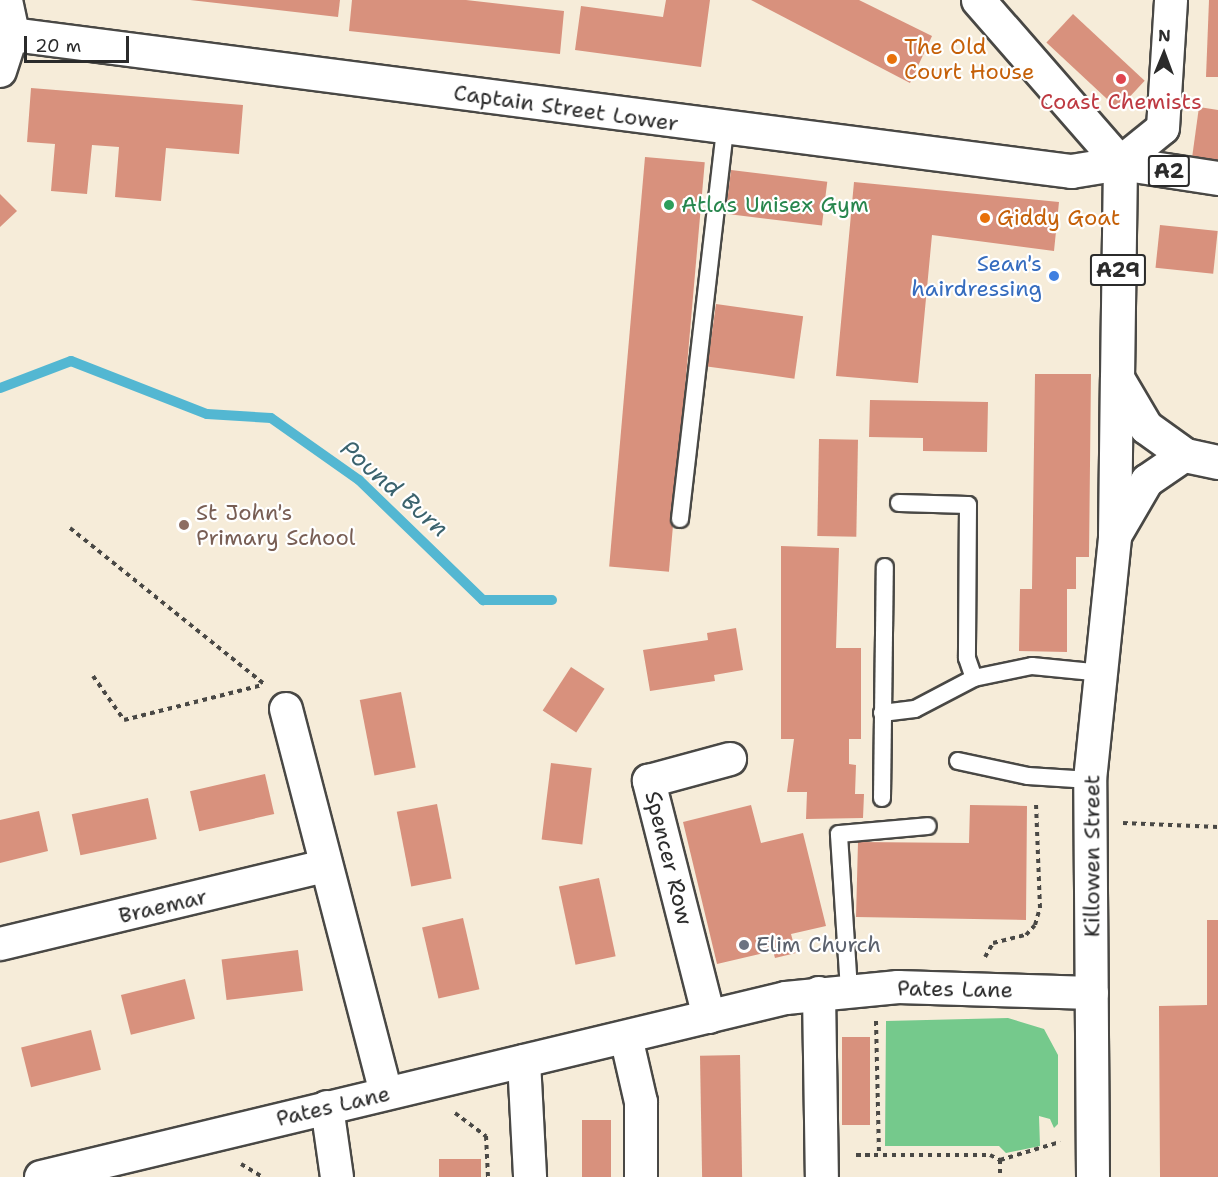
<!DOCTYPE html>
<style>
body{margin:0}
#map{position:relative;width:1218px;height:1177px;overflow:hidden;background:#f6ecd9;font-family:"Shantell Sans",sans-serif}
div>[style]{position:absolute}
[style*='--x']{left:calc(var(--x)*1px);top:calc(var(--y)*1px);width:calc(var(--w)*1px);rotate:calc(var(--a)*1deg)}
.green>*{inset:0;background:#75c98c}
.stream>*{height:10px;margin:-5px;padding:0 5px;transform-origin:5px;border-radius:5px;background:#53b7d2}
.building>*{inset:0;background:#d8917d;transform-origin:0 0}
.path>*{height:4px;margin-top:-2px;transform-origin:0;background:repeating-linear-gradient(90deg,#494845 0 4.5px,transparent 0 9px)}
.roads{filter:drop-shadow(2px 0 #494845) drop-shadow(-2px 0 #494845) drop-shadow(0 2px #494845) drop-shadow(0 -2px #494845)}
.lane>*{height:16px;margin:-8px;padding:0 8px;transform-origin:8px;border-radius:8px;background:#fff}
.street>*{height:32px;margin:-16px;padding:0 16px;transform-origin:16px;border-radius:16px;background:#fff}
.secondary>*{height:33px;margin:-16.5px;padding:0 16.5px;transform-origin:16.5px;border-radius:16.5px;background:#fff}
.primary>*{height:33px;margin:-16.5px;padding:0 16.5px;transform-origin:16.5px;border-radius:16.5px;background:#fff}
.dots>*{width:16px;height:16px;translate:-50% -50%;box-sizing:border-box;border:3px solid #fff;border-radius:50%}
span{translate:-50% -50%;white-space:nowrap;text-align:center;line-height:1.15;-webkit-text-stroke:4.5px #fff;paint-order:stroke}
.shield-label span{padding:2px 4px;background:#fff;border:2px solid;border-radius:4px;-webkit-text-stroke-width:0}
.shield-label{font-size:21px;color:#2b2b2b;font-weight:700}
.food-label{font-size:22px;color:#c56008}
.left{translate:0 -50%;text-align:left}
.health-label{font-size:22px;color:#be3a42}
.street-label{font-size:22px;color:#2b2b2b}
.leisure-label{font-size:22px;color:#27864d}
.shop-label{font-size:22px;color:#366cbe}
.right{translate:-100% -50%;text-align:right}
.education-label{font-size:22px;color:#785e54}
.worship-label{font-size:22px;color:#5b616d}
.water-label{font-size:24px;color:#3b636e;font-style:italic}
.north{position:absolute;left:1134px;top:24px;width:60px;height:60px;-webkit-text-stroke:4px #fff;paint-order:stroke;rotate:1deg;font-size:16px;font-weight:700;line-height:24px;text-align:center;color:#2b2b2b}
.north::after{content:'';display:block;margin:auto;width:21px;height:27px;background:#2b2b2b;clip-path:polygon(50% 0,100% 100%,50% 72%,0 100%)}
.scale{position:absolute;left:24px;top:36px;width:105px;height:27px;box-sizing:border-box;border:3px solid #2b2b2b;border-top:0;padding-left:8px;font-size:18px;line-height:21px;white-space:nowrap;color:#2b2b2b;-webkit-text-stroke:4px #fff;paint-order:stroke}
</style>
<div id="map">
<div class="green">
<div style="clip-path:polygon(1008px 1018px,1044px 1029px,1058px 1055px,1058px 1124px,1054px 1128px,1050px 1119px,1039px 1116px,1040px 1146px,1006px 1153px,999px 1146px,885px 1146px,886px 1021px)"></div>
</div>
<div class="stream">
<div style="--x:0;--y:388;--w:76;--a:-20.8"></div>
<div style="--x:71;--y:361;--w:146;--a:21.3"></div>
<div style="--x:207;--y:414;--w:64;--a:3.6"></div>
<div style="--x:271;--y:418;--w:108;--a:35.2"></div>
<div style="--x:359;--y:480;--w:173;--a:44.1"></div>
<div style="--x:483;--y:600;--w:69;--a:0"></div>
</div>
<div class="building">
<div style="clip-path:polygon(190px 0,340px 0,338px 17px)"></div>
<div style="clip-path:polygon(352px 0,466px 0,564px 11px,560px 54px,349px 31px)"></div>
<div style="clip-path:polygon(666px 0,710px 0,701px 67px,575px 50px,581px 6px,663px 17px)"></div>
<div style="clip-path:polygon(751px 0,859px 0,932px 36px,910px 83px)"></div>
<div style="clip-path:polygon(1209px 0,1218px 0,1218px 77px,1206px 77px)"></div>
<div style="left:1073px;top:14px;width:98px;height:39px;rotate:43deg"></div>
<div style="clip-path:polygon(31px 88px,243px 105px,239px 154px,166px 148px,161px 201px,115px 197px,119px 147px,92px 145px,87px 194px,51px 191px,55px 144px,27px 142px)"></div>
<div style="clip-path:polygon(1199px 107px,1218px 110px,1218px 162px,1192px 158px)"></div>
<div style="left:645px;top:157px;width:60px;height:411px;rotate:5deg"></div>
<div style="left:731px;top:170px;width:97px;height:44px;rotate:7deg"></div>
<div style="clip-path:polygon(854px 182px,1059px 202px,1054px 251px,932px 235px,918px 383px,836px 376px)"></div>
<div style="clip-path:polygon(0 194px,17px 211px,0 227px)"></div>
<div style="left:1160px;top:225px;width:58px;height:43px;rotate:6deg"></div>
<div style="left:716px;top:304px;width:88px;height:63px;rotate:8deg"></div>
<div style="clip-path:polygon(1035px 374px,1091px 374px,1089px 557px,1076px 557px,1076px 589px,1067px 589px,1067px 652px,1019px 651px,1020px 589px,1032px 589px)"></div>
<div style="clip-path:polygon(870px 400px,988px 402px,987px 452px,923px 451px,923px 438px,869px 437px)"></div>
<div style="left:819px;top:439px;width:39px;height:97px;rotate:1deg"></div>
<div style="clip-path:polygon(781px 546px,839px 548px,836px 648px,861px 648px,861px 739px,849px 739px,849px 764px,856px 765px,855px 794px,864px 794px,863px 818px,806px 819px,807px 792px,787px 792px,794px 739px,781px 739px)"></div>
<div style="clip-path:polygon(736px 628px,743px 670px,714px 675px,715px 681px,650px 691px,643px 650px,708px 640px,707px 633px)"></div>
<div style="left:571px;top:667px;width:40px;height:52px;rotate:33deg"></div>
<div style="left:401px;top:692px;width:77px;height:42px;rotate:79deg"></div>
<div style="left:551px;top:763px;width:41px;height:77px;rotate:7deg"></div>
<div style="left:265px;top:774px;width:41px;height:77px;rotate:77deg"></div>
<div style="left:148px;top:798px;width:42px;height:78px;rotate:78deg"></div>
<div style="left:437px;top:804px;width:76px;height:41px;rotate:79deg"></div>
<div style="clip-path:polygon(751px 805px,761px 843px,803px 833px,826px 926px,791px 934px,796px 953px,775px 958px,773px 951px,717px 964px,683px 822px)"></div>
<div style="clip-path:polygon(970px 805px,1027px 806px,1026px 920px,856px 917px,858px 842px,969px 843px)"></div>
<div style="clip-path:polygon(39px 811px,48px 851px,0 863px,0 820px)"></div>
<div style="left:599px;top:878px;width:80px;height:41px;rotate:78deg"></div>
<div style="left:463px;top:918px;width:73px;height:42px;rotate:77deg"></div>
<div style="clip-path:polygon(1207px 920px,1218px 920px,1218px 1177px,1160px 1177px,1159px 1006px,1207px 1005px)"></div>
<div style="left:298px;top:950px;width:41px;height:77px;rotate:83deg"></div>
<div style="left:185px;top:979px;width:41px;height:66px;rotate:76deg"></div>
<div style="left:91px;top:1030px;width:41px;height:72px;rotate:76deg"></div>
<div style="left:842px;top:1037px;width:28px;height:88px"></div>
<div style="left:740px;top:1055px;width:122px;height:40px;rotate:89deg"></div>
<div style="left:582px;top:1120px;width:29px;height:57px"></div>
<div style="left:439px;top:1159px;width:42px;height:18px"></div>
</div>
<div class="path">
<div style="--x:70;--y:528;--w:250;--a:38.8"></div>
<div style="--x:93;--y:676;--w:54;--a:54.8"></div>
<div style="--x:124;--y:720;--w:142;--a:-14.2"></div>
<div style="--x:1123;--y:823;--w:95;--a:2.4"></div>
<div style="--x:985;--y:957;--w:16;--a:-60"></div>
<div style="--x:993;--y:943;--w:34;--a:-14"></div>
<div style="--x:1026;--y:935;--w:13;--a:-48"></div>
<div style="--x:1035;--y:925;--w:18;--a:-74"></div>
<div style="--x:1040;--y:908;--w:106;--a:-92.2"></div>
<div style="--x:876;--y:1021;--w:134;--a:88.7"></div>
<div style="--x:455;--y:1113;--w:39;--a:37"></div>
<div style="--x:486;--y:1136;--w:41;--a:87.2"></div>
<div style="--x:856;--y:1155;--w:134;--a:0"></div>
<div style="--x:990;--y:1155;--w:11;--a:27"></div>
<div style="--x:1000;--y:1160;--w:63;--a:-16.7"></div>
<div style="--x:1000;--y:1160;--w:17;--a:90"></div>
<div style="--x:241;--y:1164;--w:26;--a:31"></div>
</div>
<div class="roads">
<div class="lane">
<div style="--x:899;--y:503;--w:69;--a:1.7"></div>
<div style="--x:968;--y:505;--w:153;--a:90.4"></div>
<div style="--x:967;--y:658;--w:21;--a:71"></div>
<div style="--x:974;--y:678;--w:59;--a:-11.7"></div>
<div style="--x:1032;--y:666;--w:71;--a:5.6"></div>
<div style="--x:680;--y:519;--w:393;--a:-83.4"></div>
<div style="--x:882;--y:713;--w:33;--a:-7"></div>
<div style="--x:915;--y:709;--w:67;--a:-27.7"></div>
<div style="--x:958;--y:761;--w:72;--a:12.1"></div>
<div style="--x:1028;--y:776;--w:62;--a:3.7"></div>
<div style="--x:882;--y:798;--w:231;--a:-89.3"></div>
<div style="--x:849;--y:990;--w:156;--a:-93.7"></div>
<div style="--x:839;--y:834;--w:89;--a:-5.1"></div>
</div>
<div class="street">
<div style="--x:0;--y:71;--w:39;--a:-72"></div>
<div style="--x:1120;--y:163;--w:55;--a:-39.1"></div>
<div style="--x:1163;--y:128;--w:128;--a:-86.4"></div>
<div style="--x:1115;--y:536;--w:64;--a:-59.8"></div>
<div style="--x:1147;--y:481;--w:46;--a:-34.4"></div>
<div style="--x:286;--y:709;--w:397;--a:75.4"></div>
<div style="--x:0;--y:944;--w:334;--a:-13.5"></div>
<div style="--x:819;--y:993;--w:184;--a:89.1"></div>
<div style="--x:709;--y:1017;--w:244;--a:-104.3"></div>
<div style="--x:649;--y:781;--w:84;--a:-15.2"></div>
<div style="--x:626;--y:1037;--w:67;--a:77"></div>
<div style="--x:641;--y:1102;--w:75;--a:90"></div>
<div style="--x:524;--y:1061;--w:116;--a:87"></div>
<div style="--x:327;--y:1107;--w:71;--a:81.9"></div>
<div style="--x:41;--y:1177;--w:766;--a:-13.51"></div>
<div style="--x:786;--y:998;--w:113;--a:-5.6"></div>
<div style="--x:898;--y:987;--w:194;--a:1.8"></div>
<div style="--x:1093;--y:1177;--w:397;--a:-90.4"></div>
<div style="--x:1090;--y:780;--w:245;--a:-84.1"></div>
<div style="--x:1115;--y:536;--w:158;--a:-89.3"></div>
</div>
<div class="secondary">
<div style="--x:5;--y:0;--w:35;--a:78"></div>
<div style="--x:12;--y:34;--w:1068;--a:7.37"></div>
<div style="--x:1071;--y:171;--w:50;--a:-9.3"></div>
</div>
<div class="primary">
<div style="--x:978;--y:0;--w:216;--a:48.9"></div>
<div style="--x:1120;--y:163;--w:215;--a:90.8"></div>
<div style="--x:1117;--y:378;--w:57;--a:59.4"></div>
<div style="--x:1146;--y:427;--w:48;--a:35.7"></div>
<div style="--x:1185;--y:455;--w:34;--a:12"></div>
<div style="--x:1120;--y:163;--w:99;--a:8.7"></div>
</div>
</div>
<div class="dots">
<div style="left:892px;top:59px;background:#e8710a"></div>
<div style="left:1121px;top:79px;background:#e0444e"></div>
<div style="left:669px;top:205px;background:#2e9e5b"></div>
<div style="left:985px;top:218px;background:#e8710a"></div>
<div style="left:1054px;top:276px;background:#3f7fe0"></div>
<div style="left:184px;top:525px;background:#8d6e63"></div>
<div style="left:744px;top:945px;background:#6b7280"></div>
</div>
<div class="shield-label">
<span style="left:1169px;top:171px">A2</span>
<span style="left:1118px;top:270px">A29</span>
</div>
<div class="food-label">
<span class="left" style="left:904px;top:59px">The Old<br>Court House</span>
<span class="left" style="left:997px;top:218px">Giddy Goat</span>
</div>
<div class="health-label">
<span style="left:1121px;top:102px">Coast Chemists</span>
</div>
<div class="street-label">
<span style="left:566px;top:108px;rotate:8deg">Captain Street Lower</span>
<span style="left:1092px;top:856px;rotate:-90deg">Killowen Street</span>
<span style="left:669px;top:858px;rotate:76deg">Spencer Row</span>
<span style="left:163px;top:906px;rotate:-13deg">Braemar</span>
<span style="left:955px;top:989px;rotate:1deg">Pates Lane</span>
<span style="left:333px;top:1106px;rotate:-13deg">Pates Lane</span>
</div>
<div class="leisure-label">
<span class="left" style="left:681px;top:205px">Atlas Unisex Gym</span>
</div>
<div class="shop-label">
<span class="right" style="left:1042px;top:276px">Sean's<br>hairdressing</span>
</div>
<div class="education-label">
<span class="left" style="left:196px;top:525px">St John's<br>Primary School</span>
</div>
<div class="worship-label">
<span class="left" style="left:756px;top:945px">Elim Church</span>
</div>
<div class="water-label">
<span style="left:394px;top:489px;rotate:41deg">Pound Burn</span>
</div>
<div class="north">N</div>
<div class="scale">20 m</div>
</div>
